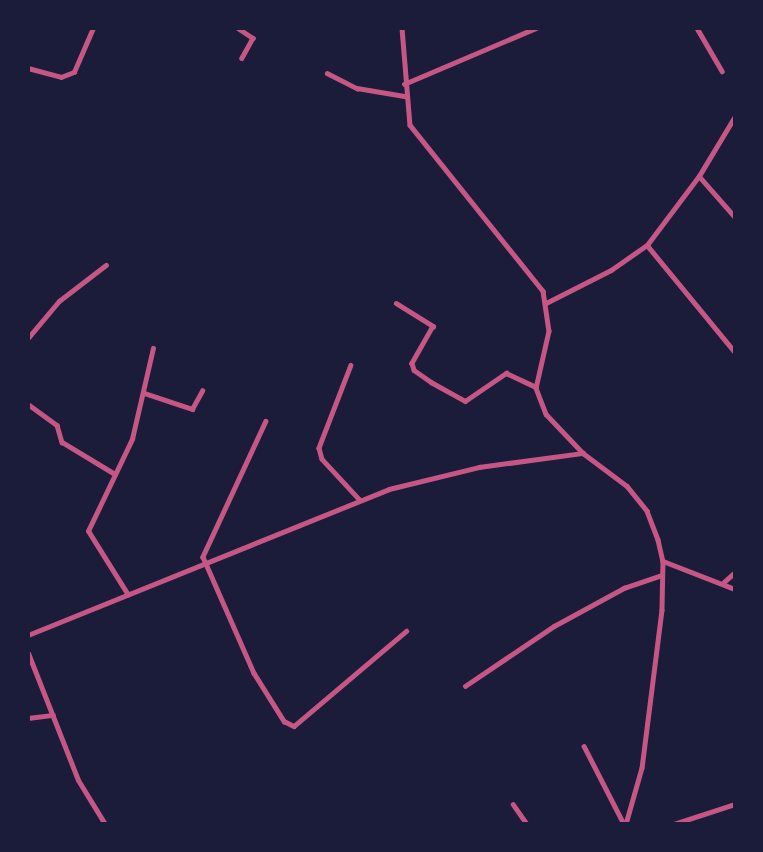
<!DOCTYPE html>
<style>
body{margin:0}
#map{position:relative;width:763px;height:852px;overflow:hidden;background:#1b1b3a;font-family:Ubuntu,sans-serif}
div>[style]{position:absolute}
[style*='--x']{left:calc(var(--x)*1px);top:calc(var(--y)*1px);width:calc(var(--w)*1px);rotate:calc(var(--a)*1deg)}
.minor>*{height:4.5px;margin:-2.25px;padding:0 2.25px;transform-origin:2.25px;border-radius:2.25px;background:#c65784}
.tertiary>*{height:5px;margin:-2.5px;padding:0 2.5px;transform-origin:2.5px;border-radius:2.5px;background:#c65784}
span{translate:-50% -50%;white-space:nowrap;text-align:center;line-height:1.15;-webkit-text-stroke:7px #1b1b3a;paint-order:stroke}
.frame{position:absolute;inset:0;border:30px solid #1b1b3a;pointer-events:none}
</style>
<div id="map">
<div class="minor">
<div style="--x:238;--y:28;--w:18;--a:34"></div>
<div style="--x:253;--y:38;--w:23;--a:119"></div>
<div style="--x:402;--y:28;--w:97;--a:85.3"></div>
<div style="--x:410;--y:125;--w:213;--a:51.3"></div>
<div style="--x:543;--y:291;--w:40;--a:81.5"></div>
<div style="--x:549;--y:331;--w:58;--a:102.8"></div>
<div style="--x:536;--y:388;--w:28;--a:69"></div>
<div style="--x:546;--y:414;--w:54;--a:46.5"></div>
<div style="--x:583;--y:453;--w:55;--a:36.9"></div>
<div style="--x:627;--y:486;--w:32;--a:51"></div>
<div style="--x:647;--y:511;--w:31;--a:69"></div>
<div style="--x:658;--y:540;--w:22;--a:77"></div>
<div style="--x:663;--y:561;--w:49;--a:91.2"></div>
<div style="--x:662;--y:610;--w:159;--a:97.2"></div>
<div style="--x:642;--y:768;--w:58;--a:105.9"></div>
<div style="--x:697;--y:28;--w:50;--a:59.8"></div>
<div style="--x:28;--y:68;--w:34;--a:15"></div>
<div style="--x:61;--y:77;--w:14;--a:-21"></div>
<div style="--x:74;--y:72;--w:48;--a:-66.6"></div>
<div style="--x:327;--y:73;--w:34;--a:27"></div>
<div style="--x:357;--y:88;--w:49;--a:9.5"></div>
<div style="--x:404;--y:84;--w:143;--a:-23"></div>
<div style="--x:699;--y:176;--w:55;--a:48.7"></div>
<div style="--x:647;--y:245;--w:139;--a:50.6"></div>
<div style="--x:396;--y:303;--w:44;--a:31.9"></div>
<div style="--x:433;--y:326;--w:43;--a:119.6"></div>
<div style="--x:412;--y:363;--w:7;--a:74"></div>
<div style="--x:414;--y:370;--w:21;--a:35"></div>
<div style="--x:431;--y:382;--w:39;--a:29"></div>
<div style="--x:465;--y:401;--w:50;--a:-34.3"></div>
<div style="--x:506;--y:373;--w:33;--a:25"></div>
<div style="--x:546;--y:303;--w:73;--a:-26.9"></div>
<div style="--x:611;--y:270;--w:44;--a:-34.8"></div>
<div style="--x:647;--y:245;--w:86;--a:-53"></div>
<div style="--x:699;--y:176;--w:70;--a:-59"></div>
<div style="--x:28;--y:338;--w:48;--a:-50"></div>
<div style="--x:59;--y:301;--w:59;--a:-37.5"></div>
<div style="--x:351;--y:365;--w:89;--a:111.1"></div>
<div style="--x:319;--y:448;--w:11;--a:75"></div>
<div style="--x:322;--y:459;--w:56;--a:47.2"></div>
<div style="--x:144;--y:393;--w:51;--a:18.4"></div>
<div style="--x:192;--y:409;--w:21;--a:-61"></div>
<div style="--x:28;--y:404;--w:36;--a:36"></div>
<div style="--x:57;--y:425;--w:18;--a:74"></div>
<div style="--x:62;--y:442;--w:62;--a:31.1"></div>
<div style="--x:266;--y:421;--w:150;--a:114.9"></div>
<div style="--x:203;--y:557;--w:127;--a:66.3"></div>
<div style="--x:254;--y:673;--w:57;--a:58"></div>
<div style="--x:284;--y:721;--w:11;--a:27"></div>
<div style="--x:294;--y:726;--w:147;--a:-40.3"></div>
<div style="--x:663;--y:561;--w:77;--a:21.3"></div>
<div style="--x:724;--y:582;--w:15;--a:-42"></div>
<div style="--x:128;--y:595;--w:75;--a:-122"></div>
<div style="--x:88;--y:531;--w:102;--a:-64.4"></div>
<div style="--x:132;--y:439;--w:93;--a:-77"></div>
<div style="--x:28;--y:635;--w:389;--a:-22"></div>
<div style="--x:389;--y:489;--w:93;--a:-13.7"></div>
<div style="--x:479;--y:467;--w:105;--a:-7.7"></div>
<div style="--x:465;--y:686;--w:107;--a:-34"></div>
<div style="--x:554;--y:626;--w:80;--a:-28.5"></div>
<div style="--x:624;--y:588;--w:40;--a:-18.9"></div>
<div style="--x:28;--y:718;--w:25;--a:-7"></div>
<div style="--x:584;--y:746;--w:88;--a:62.9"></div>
<div style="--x:513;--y:804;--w:24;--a:55"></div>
<div style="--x:674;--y:824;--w:64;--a:-18.2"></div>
</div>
<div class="tertiary">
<div style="--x:28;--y:653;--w:136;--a:68.5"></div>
<div style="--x:78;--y:780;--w:52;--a:58.5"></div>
</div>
<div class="frame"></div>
</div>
